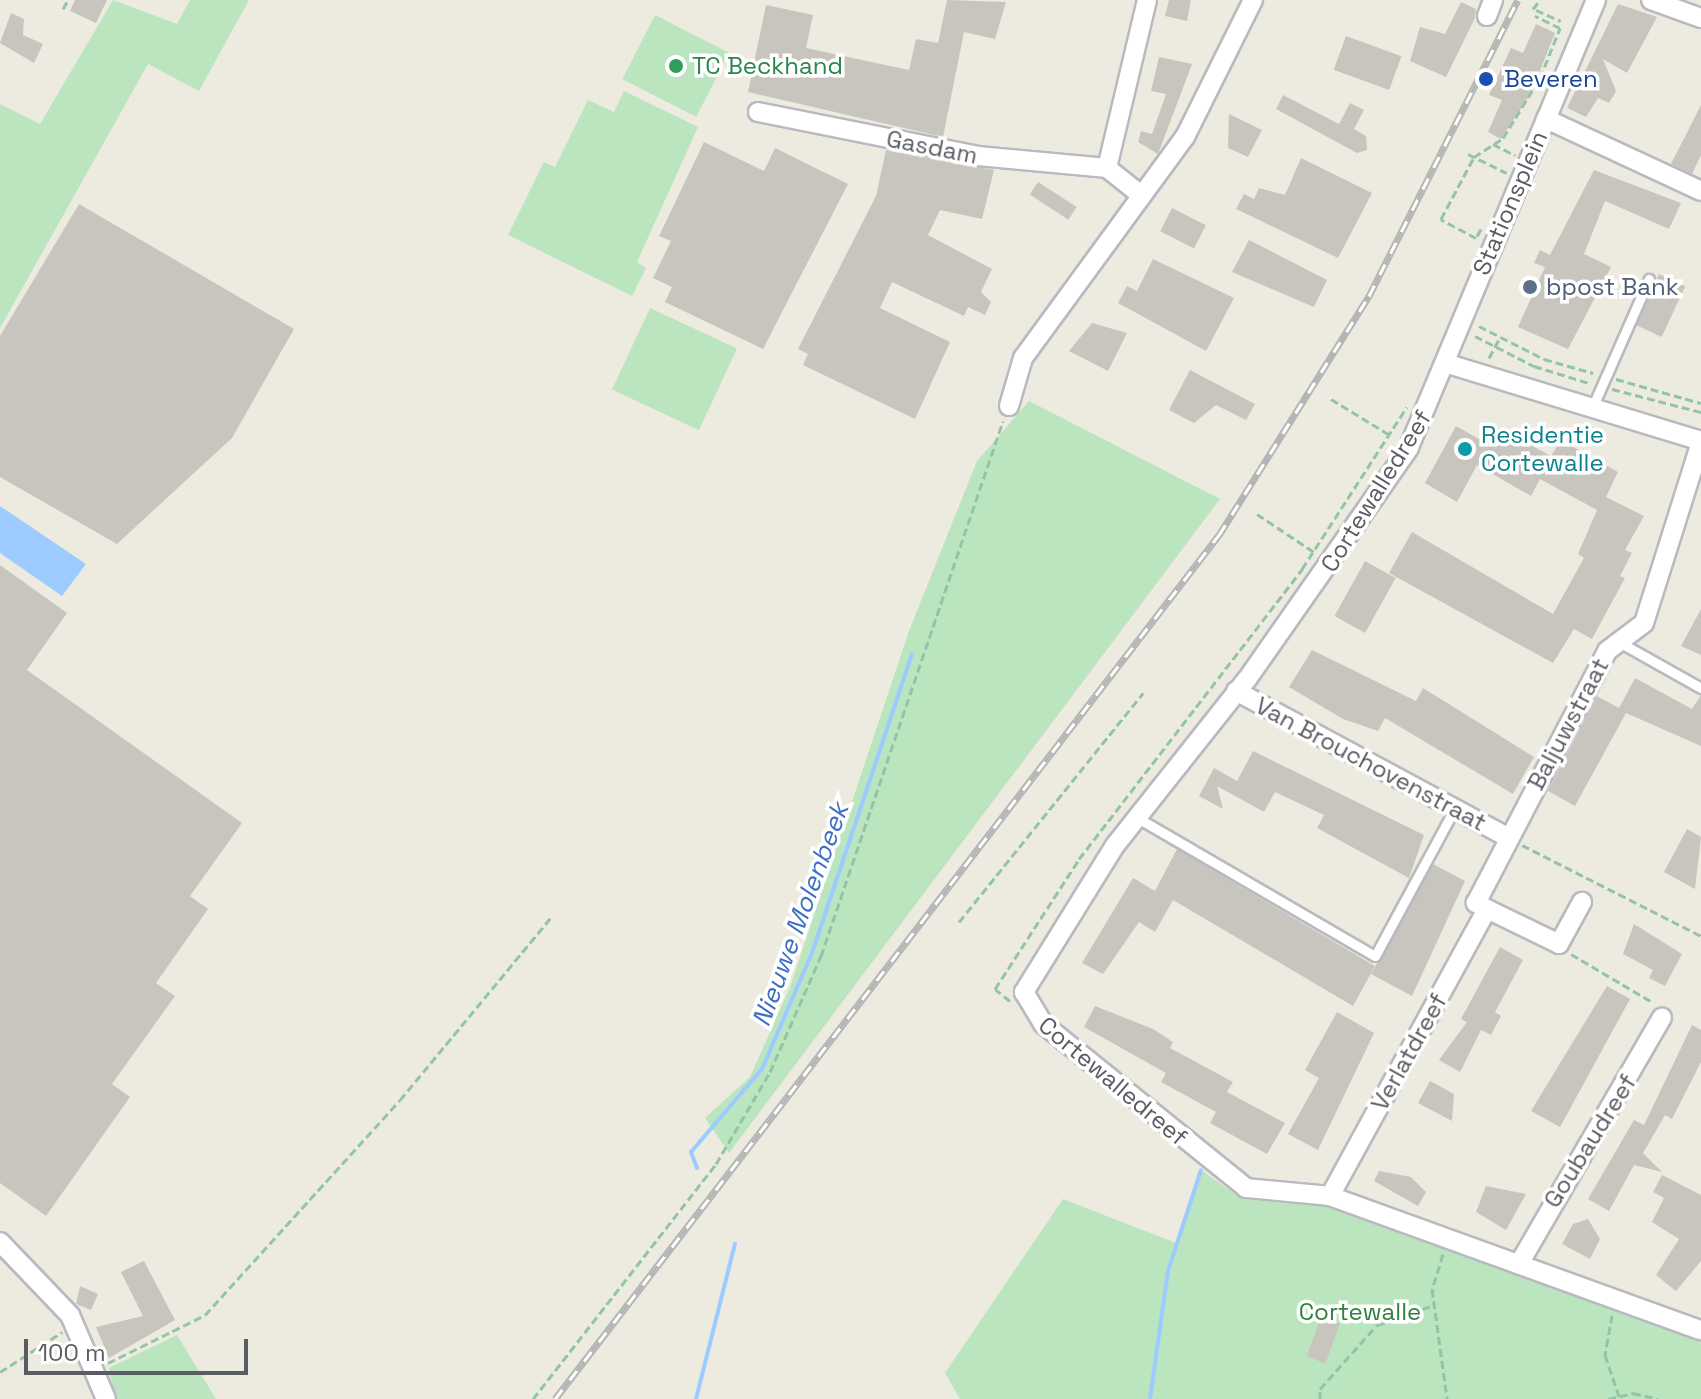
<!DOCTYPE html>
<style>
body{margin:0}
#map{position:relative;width:1701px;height:1399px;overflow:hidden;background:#edebe0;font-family:"Space Grotesk",sans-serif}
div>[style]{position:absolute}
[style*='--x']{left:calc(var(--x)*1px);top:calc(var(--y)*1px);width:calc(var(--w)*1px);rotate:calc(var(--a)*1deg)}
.green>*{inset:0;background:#bbe5bf;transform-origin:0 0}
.water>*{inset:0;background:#9dcaff}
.stream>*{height:4px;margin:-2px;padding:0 2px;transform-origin:2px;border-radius:2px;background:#9dcaff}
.building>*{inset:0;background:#c7c5bd;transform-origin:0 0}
.path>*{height:3px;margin-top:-1.5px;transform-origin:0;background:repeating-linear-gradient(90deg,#93c4a6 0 8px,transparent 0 12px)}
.roads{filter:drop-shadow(2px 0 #b8bac0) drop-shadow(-2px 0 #b8bac0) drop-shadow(0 2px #b8bac0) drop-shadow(0 -2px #b8bac0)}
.service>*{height:9px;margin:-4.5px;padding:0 4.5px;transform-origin:4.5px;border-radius:4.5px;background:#fff}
.minor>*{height:18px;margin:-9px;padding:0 9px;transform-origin:9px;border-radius:9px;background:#fff}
.rail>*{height:7px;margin-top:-3.5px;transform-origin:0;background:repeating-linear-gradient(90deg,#fff 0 12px,#b4b5b5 0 24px);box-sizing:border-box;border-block:2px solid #b4b5b5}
.dots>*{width:22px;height:22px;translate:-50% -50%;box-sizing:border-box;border:4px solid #fff;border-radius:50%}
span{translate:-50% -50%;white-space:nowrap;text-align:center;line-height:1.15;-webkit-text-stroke:7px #fff;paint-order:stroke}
.leisure-label{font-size:24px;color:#27864d}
.left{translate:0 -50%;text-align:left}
.transit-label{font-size:24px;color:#164399}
.street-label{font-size:24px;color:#595c62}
.service-label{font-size:24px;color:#4e5e75}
.culture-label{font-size:24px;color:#0d838f}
.park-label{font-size:24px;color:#30813d}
.water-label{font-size:26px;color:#3d70c5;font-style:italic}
.scale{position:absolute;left:24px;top:1339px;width:224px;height:36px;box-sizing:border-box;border:4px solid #595c62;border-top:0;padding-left:10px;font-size:24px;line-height:28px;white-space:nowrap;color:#595c62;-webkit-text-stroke:6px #fff;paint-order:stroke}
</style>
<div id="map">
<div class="green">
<div style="clip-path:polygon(113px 0,177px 24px,190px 0,249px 0,199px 91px,148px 64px,0 328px,0 104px,40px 124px)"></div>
<div style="left:655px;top:15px;width:83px;height:72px;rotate:27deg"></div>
<div style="clip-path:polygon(624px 91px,698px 127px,637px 262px,646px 268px,632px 296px,508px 235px,544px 162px,555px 167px,588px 100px,614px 112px)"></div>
<div style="left:650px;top:308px;width:96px;height:90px;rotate:25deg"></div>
<div style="clip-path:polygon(1029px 401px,1220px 499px,729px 1153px,705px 1118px,750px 1077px,790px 987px,909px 631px,977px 461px)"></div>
<div style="clip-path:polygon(1201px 1170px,1242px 1199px,1331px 1207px,1701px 1335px,1701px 1399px,960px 1399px,945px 1373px,1063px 1199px,1176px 1243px)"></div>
<div style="clip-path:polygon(177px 1335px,216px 1399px,115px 1399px,109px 1368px)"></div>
</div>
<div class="water">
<div style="clip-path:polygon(0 506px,86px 564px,62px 596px,0 553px)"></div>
</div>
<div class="stream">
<div style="--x:697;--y:1168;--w:17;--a:-111"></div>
<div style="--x:691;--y:1152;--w:109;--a:-49.5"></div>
<div style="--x:762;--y:1069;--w:126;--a:-66.7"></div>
<div style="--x:812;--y:953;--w:315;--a:-71.5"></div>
<div style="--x:696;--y:1399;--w:160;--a:-75.9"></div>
<div style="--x:1150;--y:1399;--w:129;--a:-82"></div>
<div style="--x:1168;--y:1271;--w:106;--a:-71.9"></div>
</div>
<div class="building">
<div style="clip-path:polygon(75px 0,107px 0,96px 23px,70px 11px)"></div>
<div style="clip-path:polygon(947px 0,1006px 2px,995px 39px,964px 32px,943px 137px,748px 92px,766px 5px,813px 15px,806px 48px,909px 70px,916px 39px,938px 43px)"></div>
<div style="clip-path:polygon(1169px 0,1191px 0,1187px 21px,1165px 16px)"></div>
<div style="clip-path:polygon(1461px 2px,1476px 9px,1475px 18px,1446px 77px,1410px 61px,1420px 27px,1445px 34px)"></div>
<div style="clip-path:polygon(1618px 4px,1657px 17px,1627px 73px,1603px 59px,1616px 91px,1609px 103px,1598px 98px,1586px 117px,1567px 108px)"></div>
<div style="clip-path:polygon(11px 13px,24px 19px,23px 35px,43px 44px,34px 63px,0 43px)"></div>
<div style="clip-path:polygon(1536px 24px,1555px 33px,1531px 93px,1501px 139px,1488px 132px,1502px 100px,1489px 95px,1511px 48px,1523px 53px)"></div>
<div style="left:1346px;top:36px;width:59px;height:36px;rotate:20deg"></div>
<div style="clip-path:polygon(1159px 57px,1192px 64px,1158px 154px,1138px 142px,1141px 131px,1152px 134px,1166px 94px,1151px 91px)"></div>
<div style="clip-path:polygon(1283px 95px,1339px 124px,1350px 103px,1364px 110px,1354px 129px,1366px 136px,1367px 150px,1357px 153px,1276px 109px)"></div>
<div style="clip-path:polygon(1701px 105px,1701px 155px,1692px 174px,1671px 164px)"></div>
<div style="clip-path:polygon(1229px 114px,1262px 130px,1248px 157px,1228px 148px)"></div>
<div style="clip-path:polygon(704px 142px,764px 171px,775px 148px,848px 184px,763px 349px,665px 302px,672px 287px,653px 278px,671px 241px,659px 236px)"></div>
<div style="clip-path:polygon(886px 150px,994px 170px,982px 219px,940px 210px,928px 235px,992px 269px,981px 292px,991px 302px,985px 315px,968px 307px,964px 316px,892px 282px,880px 308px,950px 342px,915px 419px,803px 365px,808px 354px,798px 349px,876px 196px)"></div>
<div style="clip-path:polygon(1301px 158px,1372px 193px,1338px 258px,1236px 209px,1244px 194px,1254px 199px,1259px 188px,1285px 195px)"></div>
<div style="clip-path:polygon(1594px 170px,1681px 203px,1669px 229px,1605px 201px,1584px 254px,1611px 267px,1568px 349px,1518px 327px,1545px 267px,1534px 263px,1540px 250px,1550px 255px)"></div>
<div style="left:1038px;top:182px;width:46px;height:15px;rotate:33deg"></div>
<div style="clip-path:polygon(79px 204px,294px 329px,232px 438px,117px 544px,0 477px,0 336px)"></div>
<div style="left:1172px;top:208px;width:38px;height:26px;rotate:27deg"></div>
<div style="clip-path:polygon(1249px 240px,1327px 280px,1314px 307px,1232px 272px)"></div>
<div style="clip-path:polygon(1153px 259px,1234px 298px,1206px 351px,1118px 303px,1127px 286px,1137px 291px)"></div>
<div style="left:1659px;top:274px;width:29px;height:56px;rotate:25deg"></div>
<div style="clip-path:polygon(1092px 323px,1127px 333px,1108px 371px,1069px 351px)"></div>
<div style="clip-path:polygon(1190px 370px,1255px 404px,1246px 420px,1216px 405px,1194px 423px,1169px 410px)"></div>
<div style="clip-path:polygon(1456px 426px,1488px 444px,1497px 427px,1551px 456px,1561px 440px,1618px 472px,1606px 497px,1644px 516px,1625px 550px,1632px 553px,1620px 576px,1625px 578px,1592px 639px,1574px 629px,1553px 663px,1389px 573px,1412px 532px,1553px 614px,1584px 558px,1578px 554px,1597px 510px,1540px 479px,1531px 496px,1477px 465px,1457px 502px,1425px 483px)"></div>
<div style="left:1365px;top:561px;width:35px;height:63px;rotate:29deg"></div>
<div style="clip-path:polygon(0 565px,67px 613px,27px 670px,242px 823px,190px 896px,208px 909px,156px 983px,175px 996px,112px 1084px,130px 1097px,46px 1216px,0 1183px)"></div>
<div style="clip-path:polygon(1701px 609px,1701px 655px,1681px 646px)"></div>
<div style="clip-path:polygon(1312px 650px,1416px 701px,1423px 688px,1534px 757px,1513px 794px,1385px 718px,1378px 731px,1343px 719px,1289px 687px)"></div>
<div style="clip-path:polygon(1635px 678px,1692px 709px,1701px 695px,1701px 746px,1626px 713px,1575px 806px,1548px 791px,1597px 696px,1619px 708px)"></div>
<div style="clip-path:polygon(1253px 751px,1424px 835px,1409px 878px,1317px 828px,1324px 815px,1275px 792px,1264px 812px,1217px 786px,1223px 809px,1199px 796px,1214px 768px,1237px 781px)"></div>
<div style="clip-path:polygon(1687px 829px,1701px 837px,1695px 889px,1664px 872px)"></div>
<div style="clip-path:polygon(1177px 849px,1375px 966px,1353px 1006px,1173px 900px,1155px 932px,1139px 922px,1103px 974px,1082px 963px,1133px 878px,1155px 891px)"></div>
<div style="clip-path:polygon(1433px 864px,1465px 881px,1412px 996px,1371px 974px)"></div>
<div style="clip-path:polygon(1634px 924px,1682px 954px,1665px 986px,1649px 978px,1653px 970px,1623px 954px)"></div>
<div style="clip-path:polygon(1500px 947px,1523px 960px,1495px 1012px,1501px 1016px,1491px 1035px,1481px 1030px,1460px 1072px,1439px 1060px,1467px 1022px,1461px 1019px)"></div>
<div style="clip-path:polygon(1607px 986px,1630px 999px,1560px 1127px,1531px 1111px)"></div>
<div style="clip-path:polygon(1095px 1006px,1153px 1029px,1173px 1042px,1170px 1048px,1233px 1082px,1227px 1092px,1285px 1123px,1267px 1154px,1210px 1123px,1216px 1112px,1161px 1082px,1166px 1073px,1084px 1027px)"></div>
<div style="clip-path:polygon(1337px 1012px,1374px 1033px,1318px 1150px,1288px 1134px,1319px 1078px,1305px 1070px)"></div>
<div style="clip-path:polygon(1692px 1025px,1701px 1030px,1701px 1062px,1672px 1119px,1665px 1115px,1643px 1153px,1662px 1172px,1634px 1165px,1609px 1211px,1588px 1199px,1634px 1120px,1644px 1125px)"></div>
<div style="clip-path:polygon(1430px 1081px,1454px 1094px,1452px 1121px,1418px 1103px)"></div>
<div style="clip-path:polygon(1379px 1171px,1411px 1177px,1426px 1192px,1418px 1206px,1374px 1181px)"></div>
<div style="clip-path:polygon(1662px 1175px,1701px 1195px,1701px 1261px,1676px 1291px,1656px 1275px,1679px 1239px,1652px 1222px,1664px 1198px,1653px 1192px)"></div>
<div style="clip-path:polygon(1486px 1186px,1526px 1194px,1506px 1230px,1476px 1212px)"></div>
<div style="clip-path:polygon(1588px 1219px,1600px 1239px,1590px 1259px,1562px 1244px,1573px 1224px)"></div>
<div style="clip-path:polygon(144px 1261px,175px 1320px,109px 1358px,96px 1327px,143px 1316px,121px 1272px)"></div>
<div style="clip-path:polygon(80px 1286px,98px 1294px,91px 1310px,76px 1304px)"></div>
<div style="left:1321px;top:1317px;width:20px;height:42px;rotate:20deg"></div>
</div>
<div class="path">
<div style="--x:63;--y:9;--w:10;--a:-61"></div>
<div style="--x:1533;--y:9;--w:11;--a:-52"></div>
<div style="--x:1536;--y:10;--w:27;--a:24"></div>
<div style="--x:1493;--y:144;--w:25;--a:27"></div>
<div style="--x:1468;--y:154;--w:43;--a:26"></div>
<div style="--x:1481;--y:229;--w:10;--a:119"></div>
<div style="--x:1476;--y:238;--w:40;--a:-152"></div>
<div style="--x:1441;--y:219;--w:70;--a:-62"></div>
<div style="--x:1474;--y:157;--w:35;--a:-33"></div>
<div style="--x:1503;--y:138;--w:70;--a:-58.3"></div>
<div style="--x:1540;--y:78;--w:54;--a:-68.2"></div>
<div style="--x:1560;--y:28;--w:28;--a:-154"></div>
<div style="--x:1479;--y:326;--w:73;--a:26.9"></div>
<div style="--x:1544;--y:359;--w:51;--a:15.9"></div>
<div style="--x:1475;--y:336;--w:66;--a:27"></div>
<div style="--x:1534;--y:366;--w:58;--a:17.2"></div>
<div style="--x:1489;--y:358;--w:24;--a:-62"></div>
<div style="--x:1616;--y:379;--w:88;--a:15.8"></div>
<div style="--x:1612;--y:389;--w:92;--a:14.5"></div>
<div style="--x:1331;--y:399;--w:69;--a:31.4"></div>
<div style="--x:1257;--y:514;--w:69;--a:33.7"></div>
<div style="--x:1522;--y:845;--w:201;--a:26.9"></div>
<div style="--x:959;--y:922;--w:294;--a:-51.2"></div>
<div style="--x:1571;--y:954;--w:96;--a:30.6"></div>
<div style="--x:1010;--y:1001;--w:19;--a:-141"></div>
<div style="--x:995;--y:989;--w:155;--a:-57.1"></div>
<div style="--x:1079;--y:859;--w:366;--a:-52.4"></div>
<div style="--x:1302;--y:569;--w:193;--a:-57.1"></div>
<div style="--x:1443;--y:1254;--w:37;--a:107"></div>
<div style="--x:1432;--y:1289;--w:111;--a:82.2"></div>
<div style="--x:1612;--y:1315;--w:41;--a:99.9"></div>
<div style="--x:1605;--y:1355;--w:46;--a:71.2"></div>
<div style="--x:108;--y:1363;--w:108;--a:-26.3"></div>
<div style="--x:205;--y:1315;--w:290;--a:-47.8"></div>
<div style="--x:400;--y:1100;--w:240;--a:-50.4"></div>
<div style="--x:0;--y:1372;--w:74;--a:-32.8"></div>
<div style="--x:533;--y:1399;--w:298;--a:-52.1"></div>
<div style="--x:716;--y:1164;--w:107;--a:-59.6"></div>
<div style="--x:770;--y:1072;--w:127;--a:-66.3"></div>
<div style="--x:821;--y:956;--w:565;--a:-71.21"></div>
<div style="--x:1320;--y:1399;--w:10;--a:-90"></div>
<div style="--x:1320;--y:1389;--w:86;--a:-48.3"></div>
<div style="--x:1377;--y:1325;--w:60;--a:-19.3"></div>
<div style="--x:1608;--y:1399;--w:26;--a:-13"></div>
<div style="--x:1633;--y:1393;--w:26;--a:13"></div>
</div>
<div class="roads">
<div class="service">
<div style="--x:1592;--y:408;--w:141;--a:-66.2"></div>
<div style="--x:1619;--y:642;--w:94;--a:29.3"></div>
<div style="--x:1136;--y:817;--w:276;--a:30.2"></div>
<div style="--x:1375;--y:956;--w:166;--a:-61.6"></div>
</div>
<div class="minor">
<div style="--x:1596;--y:0;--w:485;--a:112.7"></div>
<div style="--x:1409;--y:448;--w:282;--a:125"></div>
<div style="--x:1247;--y:679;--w:214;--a:128.4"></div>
<div style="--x:1114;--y:847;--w:171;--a:121.8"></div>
<div style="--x:1024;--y:992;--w:37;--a:59"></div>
<div style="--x:1043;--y:1024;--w:261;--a:38.9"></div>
<div style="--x:1246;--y:1188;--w:84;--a:5.4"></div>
<div style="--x:1330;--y:1196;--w:394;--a:19.9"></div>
<div style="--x:1651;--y:0;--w:53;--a:19.8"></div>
<div style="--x:1487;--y:16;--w:17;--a:-69"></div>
<div style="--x:758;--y:112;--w:224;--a:11.3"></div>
<div style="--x:978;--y:156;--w:130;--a:5.3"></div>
<div style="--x:1107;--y:168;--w:173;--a:-76.6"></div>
<div style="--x:1546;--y:119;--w:171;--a:24.9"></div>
<div style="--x:1107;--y:168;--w:43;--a:38.5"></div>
<div style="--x:1448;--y:364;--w:264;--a:16.9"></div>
<div style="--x:1009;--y:406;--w:50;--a:-73.7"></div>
<div style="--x:1023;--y:358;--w:274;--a:-53.8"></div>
<div style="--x:1185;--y:137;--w:153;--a:-63.6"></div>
<div style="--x:1236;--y:691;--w:308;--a:28.3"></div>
<div style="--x:1487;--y:909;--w:80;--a:25.9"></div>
<div style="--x:1559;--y:944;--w:48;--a:-61.3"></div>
<div style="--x:1330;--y:1196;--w:327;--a:-61.3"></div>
<div style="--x:1487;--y:909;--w:13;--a:-151"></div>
<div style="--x:1476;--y:903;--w:284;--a:-62.5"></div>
<div style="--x:1607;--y:651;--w:46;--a:-37.1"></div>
<div style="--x:1644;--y:623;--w:190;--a:-72.5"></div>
<div style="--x:0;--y:1242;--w:101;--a:46.2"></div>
<div style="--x:70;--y:1315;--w:91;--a:66.8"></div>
<div style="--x:1519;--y:1264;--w:285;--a:-59.9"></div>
</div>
</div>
<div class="rail">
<div style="--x:555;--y:1399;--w:1090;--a:-52.46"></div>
<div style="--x:1219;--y:535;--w:282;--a:-57.9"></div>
<div style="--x:1369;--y:296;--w:331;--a:-63.3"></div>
</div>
<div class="dots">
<div style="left:676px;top:66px;background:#2e9e5b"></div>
<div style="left:1486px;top:79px;background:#1a4fb4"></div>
<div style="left:1530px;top:287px;background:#5c6f8a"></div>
<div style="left:1465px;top:449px;background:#0f9aa8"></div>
</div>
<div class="leisure-label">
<span class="left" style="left:692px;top:66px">TC Beckhand</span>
</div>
<div class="transit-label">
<span class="left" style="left:1504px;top:79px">Beveren</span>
</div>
<div class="street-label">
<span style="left:932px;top:147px;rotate:11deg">Gasdam</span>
<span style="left:1510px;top:203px;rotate:-67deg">Stationsplein</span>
<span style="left:1376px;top:491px;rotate:-58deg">Cortewalledreef</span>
<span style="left:1568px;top:724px;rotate:-62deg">Baljuwstraat</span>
<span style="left:1371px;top:764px;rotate:28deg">Van Brouchovenstraat</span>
<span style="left:1409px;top:1052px;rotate:-61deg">Verlatdreef</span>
<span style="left:1113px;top:1081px;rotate:40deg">Cortewalledreef</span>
<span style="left:1590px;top:1141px;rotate:-58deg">Goubaudreef</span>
</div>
<div class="service-label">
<span class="left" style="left:1546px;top:287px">bpost Bank</span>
</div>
<div class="culture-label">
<span class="left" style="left:1481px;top:449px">Residentie<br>Cortewalle</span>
</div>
<div class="park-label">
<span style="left:1360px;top:1312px">Cortewalle</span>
</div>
<div class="water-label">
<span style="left:801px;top:915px;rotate:-70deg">Nieuwe Molenbeek</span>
</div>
<div class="scale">100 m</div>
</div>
